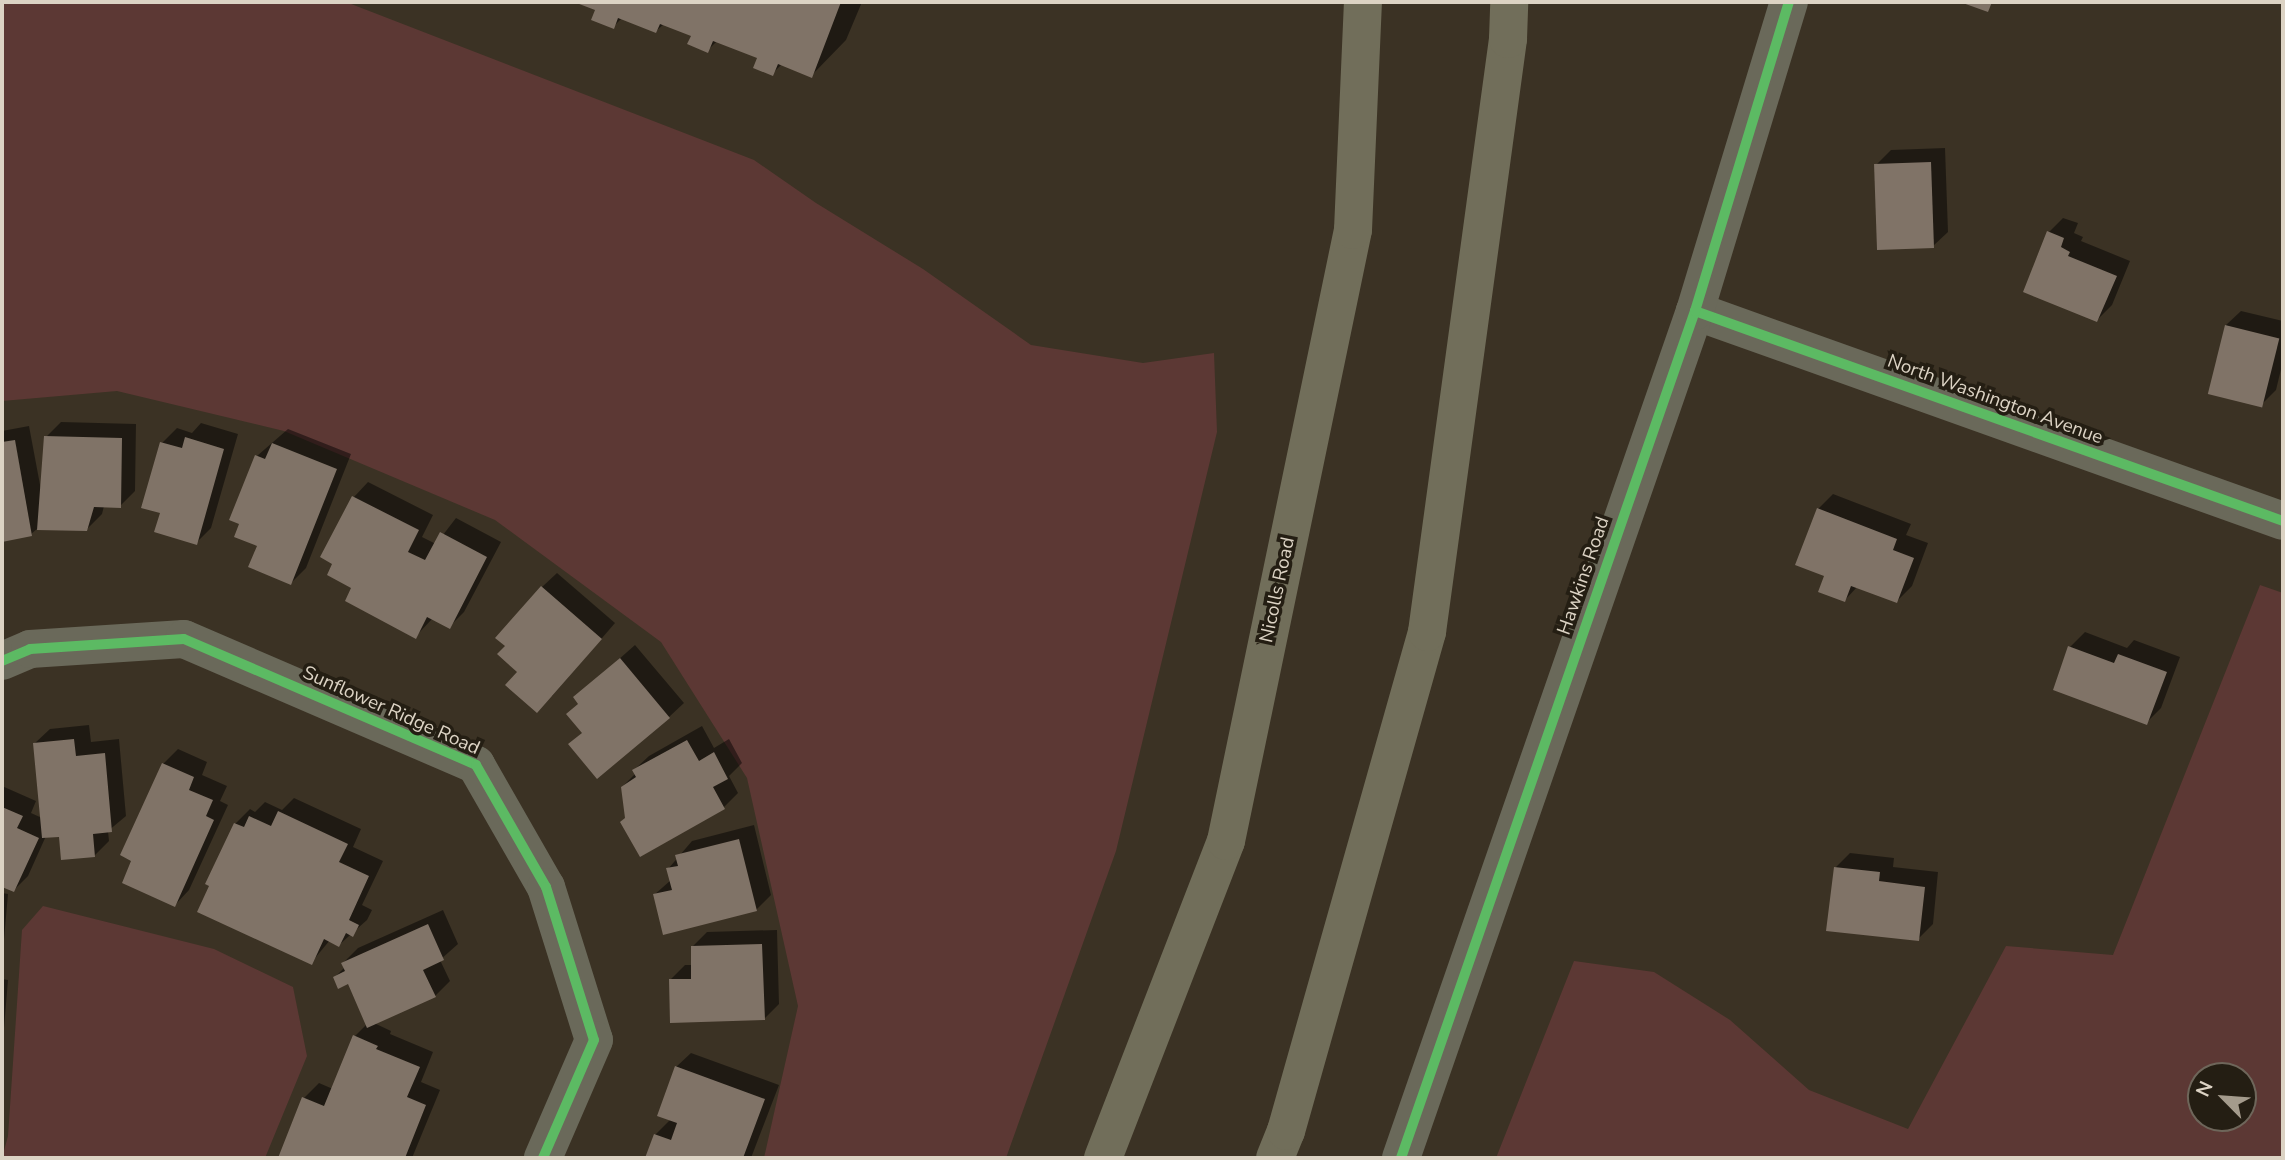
<!DOCTYPE html>
<style>
body{margin:0}
#map{position:relative;width:2285px;height:1160px;overflow:hidden;background:#3b3224;font-family:"Nunito Sans",sans-serif}
div>[style]{position:absolute}
[style*='--x']{left:calc(var(--x)*1px);top:calc(var(--y)*1px);width:calc(var(--w)*1px);rotate:calc(var(--a)*1deg)}
.green>*{inset:0;background:#5c3834}
.shadow>*{inset:0;background:#0007}
.building>*{inset:0;background:#807367;transform-origin:0 0}
.minor>*{height:38px;margin:-19px;padding:0 19px;transform-origin:19px;border-radius:19px;background:#6a695a}
.highway>*{height:38px;margin:-19px;padding:0 19px;transform-origin:19px;border-radius:19px;background:#716e5a}
.cycleway>*{height:10px;margin:-5px;padding:0 5px;transform-origin:5px;border-radius:5px;background:#5cba63}
span{translate:-50% -50%;white-space:nowrap;text-align:center;line-height:1.15;-webkit-text-stroke:7px #241e13;paint-order:stroke}
.street-label{font-size:19px;color:#dcd3c4}
.frame{position:absolute;inset:0;border:4px solid #dcd3c4;pointer-events:none}
.north{position:absolute;left:2187px;top:1062px;width:70px;height:70px;box-sizing:border-box;background:#241e13;border:2px solid #6e665a;border-radius:50%;rotate:295deg;font-size:19px;font-weight:700;line-height:28px;text-align:center;color:#dcd3c4}
.north::after{content:'';display:block;margin:auto;width:24px;height:32px;background:#a49b8c;clip-path:polygon(50% 0,100% 100%,50% 72%,0 100%)}
</style>
<div id="map">
<div class="green">
<div style="clip-path:polygon(2px 2px,346px 2px,754px 160px,816px 203px,923px 269px,1031px 345px,1143px 363px,1214px 353px,1217px 432px,1116px 851px,1006px 1158px,764px 1158px,798px 1006px,747px 778px,661px 642px,495px 520px,284px 431px,117px 391px,2px 401px)"></div>
<div style="clip-path:polygon(evenodd,2260px 585px,2283px 593px,2283px 1158px,1496px 1158px,1574px 961px,1654px 972px,1730px 1020px,1809px 1090px,1908px 1129px,2006px 946px,2113px 955px,2260px 585px,2201px 1076px,2243px 1076px,2243px 1118px,2201px 1118px,2201px 1076px)"></div>
<div style="clip-path:polygon(43px 906px,214px 949px,293px 987px,307px 1056px,265px 1158px,2px 1158px,8px 1136px,22px 930px)"></div>
</div>
<div class="shadow">
<div style="clip-path:polygon(578px 2px,862px 2px,846px 40px,811px 76px,782px 64px,772px 74px,759px 57px,717px 41px,708px 50px,693px 35px,664px 24px,656px 31px,622px 18px,613px 27px,597px 9px)"></div>
<div style="clip-path:polygon(1945px 148px,1948px 232px,1933px 246px,1876px 165px,1891px 150px)"></div>
<div style="clip-path:polygon(2063px 218px,2078px 223px,2074px 233px,2083px 237px,2081px 241px,2130px 261px,2112px 305px,2097px 320px,2049px 232px)"></div>
<div style="clip-path:polygon(2241px 311px,2283px 321px,2283px 361px,2276px 390px,2261px 405px,2226px 325px)"></div>
<div style="clip-path:polygon(61px 422px,136px 424px,135px 491px,120px 506px,104px 506px,102px 514px,87px 529px,37px 529px,31px 534px,2px 540px,2px 431px,29px 426px,41px 490px,46px 437px)"></div>
<div style="clip-path:polygon(201px 423px,238px 434px,211px 528px,196px 543px,162px 512px,162px 443px,177px 428px,192px 433px)"></div>
<div style="clip-path:polygon(288px 429px,351px 454px,306px 568px,291px 583px,241px 523px,232px 519px,257px 456px)"></div>
<div style="clip-path:polygon(368px 482px,433px 515px,422px 537px,436px 544px,456px 518px,501px 542px,464px 612px,450px 626px,433px 618px,416px 636px,354px 587px,335px 563px,322px 556px,354px 497px)"></div>
<div style="clip-path:polygon(1833px 494px,1911px 524px,1906px 535px,1928px 543px,1912px 586px,1897px 601px,1858px 586px,1845px 600px,1826px 575px,1818px 509px)"></div>
<div style="clip-path:polygon(557px 573px,615px 623px,552px 696px,519px 671px,542px 587px)"></div>
<div style="clip-path:polygon(2085px 632px,2127px 648px,2134px 640px,2180px 657px,2161px 708px,2146px 723px,2070px 647px)"></div>
<div style="clip-path:polygon(635px 645px,684px 703px,669px 717px,583px 732px,580px 703px,575px 698px)"></div>
<div style="clip-path:polygon(89px 725px,91px 742px,119px 739px,126px 816px,108px 831px,109px 841px,94px 856px,61px 835px,46px 836px,28px 876px,14px 890px,2px 885px,2px 786px,36px 801px,31px 813px,42px 818px,35px 743px,50px 729px)"></div>
<div style="clip-path:polygon(702px 726px,714px 748px,729px 739px,742px 763px,729px 776px,738px 793px,724px 807px,627px 817px,622px 787px,636px 773px,634px 770px,649px 756px)"></div>
<div style="clip-path:polygon(178px 749px,207px 762px,202px 775px,227px 786px,220px 801px,228px 805px,189px 890px,175px 905px,133px 860px,163px 764px)"></div>
<div style="clip-path:polygon(294px 798px,361px 829px,353px 847px,383px 861px,362px 905px,372px 910px,367px 920px,339px 945px,330px 940px,311px 963px,235px 824px,250px 809px,255px 812px,265px 802px,282px 810px)"></div>
<div style="clip-path:polygon(754px 825px,771px 895px,756px 910px,654px 895px,671px 880px,668px 869px,692px 841px)"></div>
<div style="clip-path:polygon(1850px 853px,1894px 858px,1893px 867px,1938px 872px,1933px 924px,1918px 939px,1835px 868px)"></div>
<div style="clip-path:polygon(2px 893px,8px 894px,2px 962px)"></div>
<div style="clip-path:polygon(443px 910px,458px 944px,440px 960px,450px 981px,435px 996px,374px 1023px,391px 1031px,390px 1034px,433px 1052px,421px 1082px,440px 1090px,412px 1158px,279px 1158px,304px 1098px,319px 1083px,333px 1089px,355px 1036px,367px 1024px,349px 982px,335px 977px,345px 967px,343px 963px,358px 948px)"></div>
<div style="clip-path:polygon(777px 930px,779px 1004px,764px 1019px,670px 980px,685px 965px,693px 965px,692px 947px,707px 932px)"></div>
<div style="clip-path:polygon(2px 979px,8px 980px,2px 1052px)"></div>
<div style="clip-path:polygon(691px 1053px,779px 1085px,751px 1158px,647px 1158px,655px 1135px,671px 1119px,676px 1067px)"></div>
</div>
<div class="building">
<div style="clip-path:polygon(574px 2px,841px 2px,812px 78px,778px 64px,773px 76px,753px 68px,757px 58px,713px 41px,708px 53px,687px 44px,691px 36px,660px 24px,656px 33px,618px 18px,614px 29px,591px 20px,595px 10px)"></div>
<div style="clip-path:polygon(1960px 2px,1992px 2px,1988px 12px)"></div>
<div style="left:1931px;top:162px;width:86px;height:57px;rotate:88deg"></div>
<div style="clip-path:polygon(2047px 231px,2064px 238px,2061px 247px,2070px 252px,2068px 256px,2117px 276px,2097px 322px,2023px 292px)"></div>
<div style="left:2225px;top:325px;width:56px;height:71px;rotate:14deg"></div>
<div style="clip-path:polygon(44px 436px,122px 438px,121px 508px,94px 507px,87px 531px,37px 530px)"></div>
<div style="clip-path:polygon(185px 437px,224px 449px,197px 545px,154px 532px,160px 513px,141px 508px,160px 442px,182px 448px)"></div>
<div style="clip-path:polygon(15px 440px,32px 536px,2px 542px,2px 442px)"></div>
<div style="clip-path:polygon(272px 443px,337px 469px,291px 585px,248px 567px,257px 546px,234px 537px,239px 524px,229px 520px,255px 455px,265px 459px)"></div>
<div style="clip-path:polygon(352px 496px,419px 530px,408px 552px,425px 560px,440px 532px,487px 557px,450px 629px,427px 617px,416px 639px,345px 601px,351px 588px,327px 575px,332px 564px,320px 557px)"></div>
<div style="clip-path:polygon(1817px 508px,1897px 539px,1893px 550px,1914px 558px,1897px 603px,1851px 586px,1845px 602px,1818px 592px,1824px 576px,1795px 565px)"></div>
<div style="clip-path:polygon(541px 586px,602px 639px,537px 713px,505px 685px,517px 672px,497px 654px,505px 646px,495px 638px)"></div>
<div style="clip-path:polygon(2068px 646px,2114px 663px,2118px 654px,2167px 672px,2147px 725px,2053px 690px)"></div>
<div style="clip-path:polygon(620px 658px,670px 718px,597px 779px,568px 744px,582px 733px,566px 714px,578px 704px,573px 697px)"></div>
<div style="clip-path:polygon(74px 739px,76px 756px,105px 753px,112px 832px,93px 834px,95px 857px,61px 860px,59px 837px,42px 838px,33px 743px)"></div>
<div style="clip-path:polygon(687px 740px,699px 761px,714px 752px,728px 779px,713px 787px,725px 809px,640px 857px,620px 822px,625px 818px,621px 787px,636px 777px,632px 770px)"></div>
<div style="clip-path:polygon(162px 763px,194px 777px,189px 790px,213px 800px,206px 816px,214px 820px,175px 907px,122px 883px,131px 861px,120px 855px)"></div>
<div style="clip-path:polygon(2px 807px,23px 816px,17px 828px,39px 838px,14px 892px,2px 887px)"></div>
<div style="clip-path:polygon(278px 811px,348px 844px,339px 862px,369px 876px,349px 920px,359px 925px,353px 937px,346px 933px,339px 947px,324px 939px,312px 965px,197px 912px,209px 886px,205px 884px,234px 823px,244px 827px,249px 816px,271px 826px)"></div>
<div style="clip-path:polygon(739px 839px,757px 911px,663px 935px,653px 894px,672px 890px,666px 868px,678px 866px,675px 855px)"></div>
<div style="clip-path:polygon(1834px 867px,1880px 872px,1879px 881px,1925px 887px,1919px 941px,1826px 931px)"></div>
<div style="clip-path:polygon(428px 924px,444px 960px,423px 970px,436px 997px,367px 1028px,348px 984px,338px 989px,333px 977px,345px 971px,341px 963px)"></div>
<div style="clip-path:polygon(762px 944px,765px 1020px,670px 1023px,669px 979px,691px 979px,691px 946px)"></div>
<div style="clip-path:polygon(353px 1035px,378px 1046px,376px 1049px,420px 1067px,407px 1097px,426px 1105px,405px 1158px,278px 1158px,302px 1097px,324px 1106px)"></div>
<div style="clip-path:polygon(675px 1066px,765px 1099px,743px 1158px,645px 1158px,654px 1134px,671px 1140px,677px 1123px,657px 1116px)"></div>
</div>
<div class="minor">
<div style="--x:1695;--y:311;--w:624;--a:19.65"></div>
<div style="--x:2;--y:661;--w:30;--a:-23"></div>
<div style="--x:30;--y:649;--w:154;--a:-3.7"></div>
<div style="--x:184;--y:639;--w:318;--a:23.3"></div>
<div style="--x:476;--y:765;--w:141;--a:60.2"></div>
<div style="--x:546;--y:887;--w:160;--a:72.6"></div>
<div style="--x:594;--y:1040;--w:129;--a:113.4"></div>
<div style="--x:1401;--y:1158;--w:897;--a:-70.86"></div>
<div style="--x:1695;--y:311;--w:323;--a:-73.1"></div>
</div>
<div class="highway">
<div style="--x:1103;--y:1158;--w:340;--a:-68.8"></div>
<div style="--x:1226;--y:841;--w:624;--a:-78.26"></div>
<div style="--x:1353;--y:230;--w:228;--a:-87.5"></div>
<div style="--x:1275;--y:1158;--w:29;--a:-68"></div>
<div style="--x:1286;--y:1131;--w:519;--a:-74.22"></div>
<div style="--x:1427;--y:632;--w:599;--a:-82.22"></div>
<div style="--x:1508;--y:39;--w:37;--a:-88"></div>
</div>
<div class="cycleway">
<div style="--x:1695;--y:311;--w:624;--a:19.65"></div>
<div style="--x:2;--y:661;--w:30;--a:-23"></div>
<div style="--x:30;--y:649;--w:154;--a:-3.7"></div>
<div style="--x:184;--y:639;--w:318;--a:23.3"></div>
<div style="--x:476;--y:765;--w:141;--a:60.2"></div>
<div style="--x:546;--y:887;--w:160;--a:72.6"></div>
<div style="--x:594;--y:1040;--w:129;--a:113.4"></div>
<div style="--x:1401;--y:1158;--w:897;--a:-70.86"></div>
<div style="--x:1695;--y:311;--w:323;--a:-73.1"></div>
</div>
<div class="street-label">
<span style="left:1995px;top:400px;rotate:20deg">North Washington Avenue</span>
<span style="left:1584px;top:576px;rotate:-71deg">Hawkins Road</span>
<span style="left:1278px;top:590px;rotate:-78deg">Nicolls Road</span>
<span style="left:391px;top:711px;rotate:24deg">Sunflower Ridge Road</span>
</div>
<div class="frame"></div>
<div class="north">N</div>
</div>
